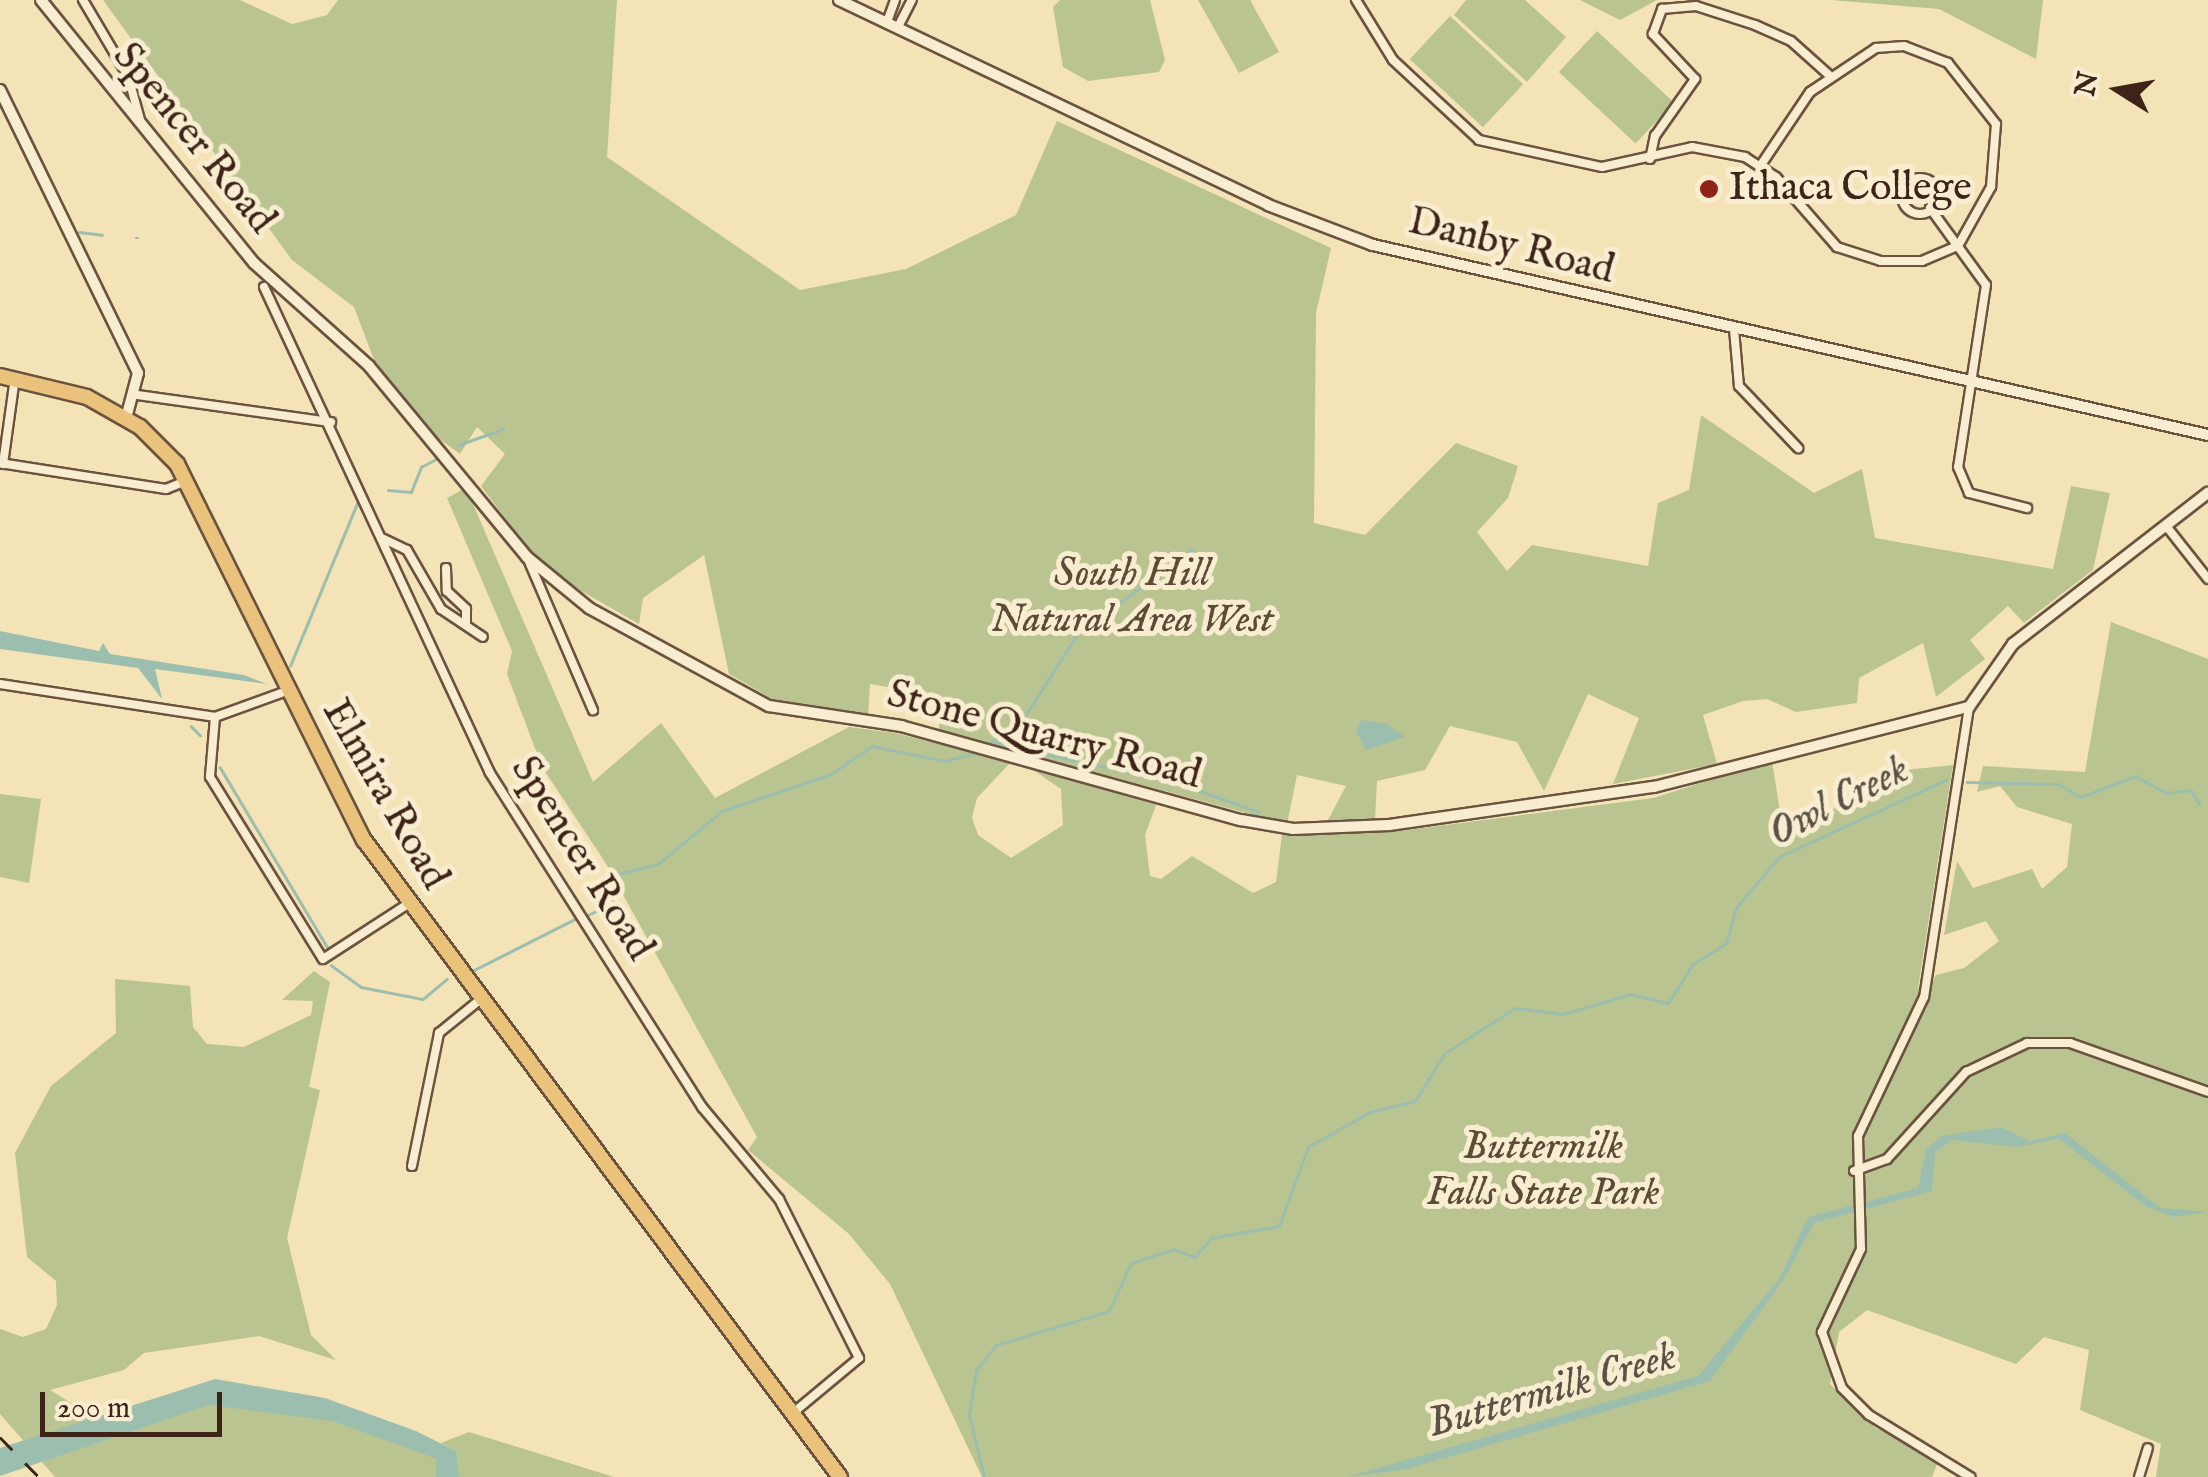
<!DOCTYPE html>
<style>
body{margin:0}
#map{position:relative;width:2208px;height:1477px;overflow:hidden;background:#f4e3b7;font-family:"IM FELL English",serif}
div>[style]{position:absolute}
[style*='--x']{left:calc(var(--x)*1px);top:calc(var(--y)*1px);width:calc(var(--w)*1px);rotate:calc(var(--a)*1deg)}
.green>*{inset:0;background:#b9c490;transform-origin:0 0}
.water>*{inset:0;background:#9cbeaf}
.stream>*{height:2.5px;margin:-1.25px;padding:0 1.25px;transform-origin:1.25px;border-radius:1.25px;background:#9cbeaf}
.roads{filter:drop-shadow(2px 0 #6b5340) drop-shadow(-2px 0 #6b5340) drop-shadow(0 2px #6b5340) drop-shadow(0 -2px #6b5340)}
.street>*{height:8px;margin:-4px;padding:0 4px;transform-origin:4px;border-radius:4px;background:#f8edd0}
.street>.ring{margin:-4px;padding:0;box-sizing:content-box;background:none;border:8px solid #f8edd0;border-radius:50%}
.secondary>*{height:10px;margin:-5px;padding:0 5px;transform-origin:5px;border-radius:5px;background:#f8edd0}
.highway>*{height:14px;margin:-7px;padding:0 7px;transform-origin:7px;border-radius:7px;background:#eac27c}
.rail>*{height:2.5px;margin-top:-1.25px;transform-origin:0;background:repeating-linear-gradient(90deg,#3d2318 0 18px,transparent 0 36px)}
.dots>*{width:28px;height:28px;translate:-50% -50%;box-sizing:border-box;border:5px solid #f8edd0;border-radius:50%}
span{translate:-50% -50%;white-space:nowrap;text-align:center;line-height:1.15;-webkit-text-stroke:10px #f8edd0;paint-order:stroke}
.street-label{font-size:40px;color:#3d2318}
.poi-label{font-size:40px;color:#3d2318}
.left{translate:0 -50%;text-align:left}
.park-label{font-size:40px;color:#5c4b36;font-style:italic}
.water-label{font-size:42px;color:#5a5245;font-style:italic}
.north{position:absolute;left:2068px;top:40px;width:100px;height:100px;-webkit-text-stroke:8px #f8edd0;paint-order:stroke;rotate:281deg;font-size:28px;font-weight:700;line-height:40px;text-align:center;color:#3d2318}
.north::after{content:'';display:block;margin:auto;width:35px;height:45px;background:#3d2318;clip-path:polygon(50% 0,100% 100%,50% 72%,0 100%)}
.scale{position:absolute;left:40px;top:1392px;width:182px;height:45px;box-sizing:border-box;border:5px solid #3d2318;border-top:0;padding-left:12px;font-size:30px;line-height:35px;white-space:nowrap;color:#3d2318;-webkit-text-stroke:8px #f8edd0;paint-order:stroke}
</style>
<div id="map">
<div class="green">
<div style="clip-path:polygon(103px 0,240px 0,292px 24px,327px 15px,338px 0,617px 0,607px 157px,800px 290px,906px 269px,1016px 215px,1057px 121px,1331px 248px,1316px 313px,1314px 523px,1365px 535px,1456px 443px,1518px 466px,1508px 498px,1477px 532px,1507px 571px,1532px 545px,1648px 566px,1658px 503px,1689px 490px,1701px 415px,1814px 493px,1862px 469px,1875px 538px,2053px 569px,2071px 486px,2110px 493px,2093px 570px,2024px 623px,2008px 606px,1970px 640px,1985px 659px,1936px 697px,1923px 643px,1859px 678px,1857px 703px,1796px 712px,1767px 699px,1743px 701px,1703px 715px,1717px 764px,1613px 784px,1639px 718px,1588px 694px,1544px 791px,1517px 742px,1450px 726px,1425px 770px,1377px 781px,1375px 820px,1327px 822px,1346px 786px,1297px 775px,1287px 824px,939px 730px,941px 696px,870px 684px,868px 716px,790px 709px,729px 674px,704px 555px,643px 598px,639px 624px,543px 569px,481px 486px,505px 454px,477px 427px,460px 454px,430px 432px,376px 365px,354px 307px,292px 260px)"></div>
<div style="clip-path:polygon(1060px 0,1150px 0,1165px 60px,1159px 72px,1088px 81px,1063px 67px,1053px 7px)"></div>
<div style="clip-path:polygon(1198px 0,1250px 0,1279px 52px,1239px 73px)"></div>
<div style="clip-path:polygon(1466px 0,1525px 0,1566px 37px,1527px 82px,1454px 15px)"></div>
<div style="clip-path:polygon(1580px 0,1657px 0,1620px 20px)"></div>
<div style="clip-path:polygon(1831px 0,2043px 0,2036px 59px,1939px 9px)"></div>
<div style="left:1450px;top:16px;width:100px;height:59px;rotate:43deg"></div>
<div style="left:1597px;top:31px;width:105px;height:56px;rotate:43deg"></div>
<div style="clip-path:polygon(466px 488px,593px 782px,661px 723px,715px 798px,849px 727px,895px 733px,1011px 762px,977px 798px,972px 818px,978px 835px,1011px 858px,1063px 825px,1061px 789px,1029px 767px,1156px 805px,1145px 835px,1150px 876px,1161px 879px,1192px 856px,1253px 893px,1276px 882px,1282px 835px,1400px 831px,1653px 798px,1772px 761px,1781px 818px,1825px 814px,1896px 771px,1953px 765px,1918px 988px,1929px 990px,1936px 975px,1964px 968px,1999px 941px,1986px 921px,1944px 935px,1957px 861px,1973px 888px,2032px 869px,2042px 889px,2067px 867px,2072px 824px,2017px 807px,2000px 786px,1977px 792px,1983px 766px,2085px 772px,2111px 622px,2208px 659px,2208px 1477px,2156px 1477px,2161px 1444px,2080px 1410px,2089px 1350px,2044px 1337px,2016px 1364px,1867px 1310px,1839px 1332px,1830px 1384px,1876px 1428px,1939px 1459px,1932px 1477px,982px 1477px,890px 1284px,849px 1234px,748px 1150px,757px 1137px,605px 862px,542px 767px,507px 674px,512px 651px,447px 498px)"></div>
<div style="clip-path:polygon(0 794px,41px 799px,29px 883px,0 877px)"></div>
<div style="clip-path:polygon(314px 971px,330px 982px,309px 1087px,320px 1090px,287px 1238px,311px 1335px,336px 1360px,259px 1336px,144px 1353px,124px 1370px,50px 1390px,108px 1426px,211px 1391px,456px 1451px,441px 1443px,469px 1432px,614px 1477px,55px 1477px,0 1414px,0 1329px,23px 1337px,46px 1329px,57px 1305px,56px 1281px,27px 1257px,15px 1153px,51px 1086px,116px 1033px,115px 979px,190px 986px,193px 1027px,207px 1044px,244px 1047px,311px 1015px,313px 1001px,282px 1000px)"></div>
</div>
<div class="water">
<div style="clip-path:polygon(0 631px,99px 651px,103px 643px,110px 654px,244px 675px,267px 684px,155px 669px,162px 699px,138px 668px,0 649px)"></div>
<div style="clip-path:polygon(1361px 720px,1387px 724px,1405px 737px,1366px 750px,1356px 732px)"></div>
<div style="clip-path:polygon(2000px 1127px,2030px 1141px,2065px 1133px,2160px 1208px,2208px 1212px,2174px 1217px,2147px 1207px,2059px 1139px,2016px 1147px,1952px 1140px,1935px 1152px,1932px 1191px,1814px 1223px,1784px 1279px,1710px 1381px,1407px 1469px,1347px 1477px,1698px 1376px,1780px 1278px,1808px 1217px,1918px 1188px,1926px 1149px,1942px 1136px)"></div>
<div style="clip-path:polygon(215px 1379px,325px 1398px,416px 1431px,456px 1451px,459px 1477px,436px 1477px,437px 1459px,333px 1421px,209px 1405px,0 1476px,0 1448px)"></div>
</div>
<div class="stream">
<div style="--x:79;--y:232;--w:23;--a:7"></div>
<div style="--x:136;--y:238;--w:2;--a:0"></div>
<div style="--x:458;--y:445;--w:48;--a:-19.6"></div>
<div style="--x:388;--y:490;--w:23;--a:5"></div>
<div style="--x:411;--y:492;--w:27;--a:-68"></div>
<div style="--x:421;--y:467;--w:24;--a:-28"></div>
<div style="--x:290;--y:666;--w:178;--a:-67.6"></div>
<div style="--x:191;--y:726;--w:13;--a:45"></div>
<div style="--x:990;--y:742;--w:29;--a:-25"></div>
<div style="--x:1016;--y:730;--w:115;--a:-57.4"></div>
<div style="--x:1078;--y:633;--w:142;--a:-36.1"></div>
<div style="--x:991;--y:742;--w:191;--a:12.4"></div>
<div style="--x:1178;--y:783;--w:86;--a:19.7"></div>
<div style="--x:220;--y:767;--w:211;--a:59.2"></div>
<div style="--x:1967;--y:782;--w:91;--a:1.3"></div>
<div style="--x:2058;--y:784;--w:26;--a:29"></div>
<div style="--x:2081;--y:797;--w:58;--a:-21.3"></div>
<div style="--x:2135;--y:776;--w:36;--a:28"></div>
<div style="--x:2167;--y:793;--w:24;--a:-7"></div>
<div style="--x:2191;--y:790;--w:17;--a:59"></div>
<div style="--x:588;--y:915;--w:28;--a:-26"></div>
<div style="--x:613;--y:903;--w:27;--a:-96"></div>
<div style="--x:610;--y:876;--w:49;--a:-14"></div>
<div style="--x:658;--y:864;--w:83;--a:-39.6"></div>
<div style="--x:722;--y:811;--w:115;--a:-18.7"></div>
<div style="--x:831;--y:774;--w:50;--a:-34.3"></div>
<div style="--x:872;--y:746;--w:75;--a:11.6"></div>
<div style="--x:945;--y:761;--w:30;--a:-15"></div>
<div style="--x:331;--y:965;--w:37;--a:36"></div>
<div style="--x:361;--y:987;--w:63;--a:11"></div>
<div style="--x:423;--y:999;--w:31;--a:-40"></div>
<div style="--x:474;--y:970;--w:115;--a:-26.8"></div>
<div style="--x:984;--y:1477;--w:64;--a:-103.6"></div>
<div style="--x:969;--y:1415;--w:45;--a:-81"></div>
<div style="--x:976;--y:1371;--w:33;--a:-52"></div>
<div style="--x:996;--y:1345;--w:118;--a:-16.7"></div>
<div style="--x:1109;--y:1311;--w:53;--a:-65.4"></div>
<div style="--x:1131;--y:1263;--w:45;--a:-18"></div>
<div style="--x:1174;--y:1249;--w:22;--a:21"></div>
<div style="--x:1195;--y:1257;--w:25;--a:-50"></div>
<div style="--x:1211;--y:1238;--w:69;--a:-10"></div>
<div style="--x:1279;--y:1226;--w:84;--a:-69.8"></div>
<div style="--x:1308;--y:1147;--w:71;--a:-29.4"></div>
<div style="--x:1370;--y:1112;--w:46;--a:-13.7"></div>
<div style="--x:1415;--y:1101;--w:57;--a:-58"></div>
<div style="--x:1445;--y:1053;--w:83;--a:-32.7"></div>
<div style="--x:1515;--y:1008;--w:48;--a:7.1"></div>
<div style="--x:1563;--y:1014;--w:71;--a:-16.4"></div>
<div style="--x:1631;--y:994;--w:38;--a:14"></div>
<div style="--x:1668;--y:1003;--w:46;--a:-57.3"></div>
<div style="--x:1693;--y:964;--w:39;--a:-32"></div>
<div style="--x:1726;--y:943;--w:36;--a:-74"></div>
<div style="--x:1736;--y:908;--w:67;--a:-49.9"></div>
<div style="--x:1779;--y:857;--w:184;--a:-24.8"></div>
</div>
<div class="roads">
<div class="street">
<div style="--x:83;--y:0;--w:88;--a:59.4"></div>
<div style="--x:128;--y:76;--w:46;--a:74.7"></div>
<div style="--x:1356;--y:0;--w:70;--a:58.3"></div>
<div style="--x:1393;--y:60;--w:117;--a:42.9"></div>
<div style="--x:1479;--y:140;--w:126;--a:12.4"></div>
<div style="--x:1602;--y:167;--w:92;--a:-12.5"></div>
<div style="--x:1692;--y:147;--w:54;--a:10.7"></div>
<div style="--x:1745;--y:157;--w:37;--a:33"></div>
<div style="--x:1776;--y:177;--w:93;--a:48.9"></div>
<div style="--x:1837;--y:247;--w:46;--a:17.7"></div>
<div style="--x:1881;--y:261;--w:41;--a:0"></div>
<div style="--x:1922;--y:261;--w:39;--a:-23"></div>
<div style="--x:1958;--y:246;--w:68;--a:-60.8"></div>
<div style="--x:1991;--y:187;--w:63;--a:-85.5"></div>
<div style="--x:1996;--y:124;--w:78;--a:-128.2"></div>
<div style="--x:1948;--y:63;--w:47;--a:-158.9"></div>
<div style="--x:1904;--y:46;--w:28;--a:176"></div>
<div style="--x:1876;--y:48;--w:79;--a:146.3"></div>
<div style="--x:1810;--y:92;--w:88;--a:123.9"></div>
<div style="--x:887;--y:22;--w:23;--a:-70"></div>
<div style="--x:898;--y:27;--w:30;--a:-63"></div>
<div style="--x:1650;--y:159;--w:24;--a:-78"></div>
<div style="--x:1655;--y:136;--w:70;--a:-54.9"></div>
<div style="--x:1695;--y:79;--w:62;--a:-133"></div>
<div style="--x:1653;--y:34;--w:27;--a:-70"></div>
<div style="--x:1662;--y:9;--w:34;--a:-5"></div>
<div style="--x:1696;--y:6;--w:62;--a:17.9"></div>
<div style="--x:1755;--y:25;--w:39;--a:24"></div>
<div style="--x:1791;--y:41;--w:51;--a:41.8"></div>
<div class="ring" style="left:1902px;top:178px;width:28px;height:28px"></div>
<div style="--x:1930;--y:208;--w:95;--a:54"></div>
<div style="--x:1986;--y:285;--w:184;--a:98.7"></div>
<div style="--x:1958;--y:467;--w:28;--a:67"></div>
<div style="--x:1969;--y:493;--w:60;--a:14.5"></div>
<div style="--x:264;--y:287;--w:536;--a:65.06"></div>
<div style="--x:490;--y:773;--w:396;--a:57.6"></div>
<div style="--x:702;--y:1107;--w:120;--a:50.1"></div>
<div style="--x:779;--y:1199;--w:178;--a:63.3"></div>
<div style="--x:859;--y:1358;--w:86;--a:140.2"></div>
<div style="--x:1734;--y:329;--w:57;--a:85"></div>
<div style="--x:1739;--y:386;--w:86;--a:46.4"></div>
<div style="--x:138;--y:395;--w:195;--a:8"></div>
<div style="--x:0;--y:463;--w:168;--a:8.9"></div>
<div style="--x:166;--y:489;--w:22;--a:-22"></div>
<div style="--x:3;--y:464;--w:87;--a:-82.1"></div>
<div style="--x:2167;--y:527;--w:66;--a:51.7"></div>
<div style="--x:384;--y:539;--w:25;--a:26"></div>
<div style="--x:407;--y:550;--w:68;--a:60"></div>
<div style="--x:441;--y:609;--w:50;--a:33.7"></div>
<div style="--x:527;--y:557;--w:167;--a:66.7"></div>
<div style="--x:446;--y:568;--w:23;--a:88"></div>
<div style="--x:447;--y:591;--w:26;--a:43"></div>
<div style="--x:466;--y:609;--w:15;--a:90"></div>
<div style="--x:0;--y:684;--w:218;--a:8.7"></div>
<div style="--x:215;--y:717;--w:77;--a:-19.9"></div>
<div style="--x:1969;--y:707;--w:293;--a:98.8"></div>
<div style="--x:1924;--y:997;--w:154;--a:115.4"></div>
<div style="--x:1858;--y:1136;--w:113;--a:88.5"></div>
<div style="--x:1861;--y:1249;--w:92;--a:115.2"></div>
<div style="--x:1822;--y:1332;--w:59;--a:70.3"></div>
<div style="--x:1842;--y:1388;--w:38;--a:45"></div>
<div style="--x:1869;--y:1415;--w:119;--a:31.5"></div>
<div style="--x:215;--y:717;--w:60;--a:94.8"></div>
<div style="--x:210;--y:777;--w:214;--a:58.2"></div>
<div style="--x:323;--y:959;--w:101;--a:-32.9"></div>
<div style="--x:412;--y:1166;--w:136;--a:-78.5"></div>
<div style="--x:439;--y:1033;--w:55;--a:-39.1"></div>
<div style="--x:1854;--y:1171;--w:35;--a:-20"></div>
<div style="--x:1887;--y:1159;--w:118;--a:-47.8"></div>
<div style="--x:1966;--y:1072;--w:68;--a:-25.4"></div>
<div style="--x:2027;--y:1043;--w:43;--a:0"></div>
<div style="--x:2070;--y:1043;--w:146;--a:19.5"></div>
<div style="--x:2139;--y:1477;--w:30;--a:-73"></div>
</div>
<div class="secondary">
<div style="--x:41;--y:0;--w:338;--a:51"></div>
<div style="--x:254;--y:263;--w:154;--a:41.8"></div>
<div style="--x:369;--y:366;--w:248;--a:50.4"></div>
<div style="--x:527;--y:557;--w:80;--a:39.4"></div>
<div style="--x:589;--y:608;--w:205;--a:28.6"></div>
<div style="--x:769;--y:706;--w:134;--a:8.6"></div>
<div style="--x:901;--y:726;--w:353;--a:15.5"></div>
<div style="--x:1241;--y:820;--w:53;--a:9.8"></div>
<div style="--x:1293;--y:829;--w:96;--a:-2.4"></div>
<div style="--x:1389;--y:825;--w:268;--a:-8.2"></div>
<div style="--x:1654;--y:787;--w:325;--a:-14.3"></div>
<div style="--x:1969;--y:707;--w:77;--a:-55.1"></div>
<div style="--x:2013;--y:644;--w:247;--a:-37.8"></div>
<div style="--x:839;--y:0;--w:475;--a:25.5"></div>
<div style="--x:1268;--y:205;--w:112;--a:20.9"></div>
<div style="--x:1373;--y:245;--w:856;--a:12.82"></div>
<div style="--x:0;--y:90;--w:315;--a:64"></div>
<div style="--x:138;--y:373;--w:47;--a:104.9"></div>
</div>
<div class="highway">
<div style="--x:0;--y:376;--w:89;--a:13.6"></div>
<div style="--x:87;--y:397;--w:61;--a:29.5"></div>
<div style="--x:140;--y:427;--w:52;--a:45"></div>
<div style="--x:177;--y:464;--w:420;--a:63.6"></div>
<div style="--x:364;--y:840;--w:795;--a:53.23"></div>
</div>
</div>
<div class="rail">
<div style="--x:0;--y:1437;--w:56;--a:45.7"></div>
</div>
<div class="dots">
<div style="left:1709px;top:189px;background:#8f2418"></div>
</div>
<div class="street-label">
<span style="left:193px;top:139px;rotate:51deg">Spencer Road</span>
<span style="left:1511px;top:247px;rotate:14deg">Danby Road</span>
<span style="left:1044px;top:736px;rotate:15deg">Stone Quarry Road</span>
<span style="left:384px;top:795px;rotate:60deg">Elmira Road</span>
<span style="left:581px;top:859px;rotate:58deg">Spencer Road</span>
</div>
<div class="poi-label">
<span class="left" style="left:1729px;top:189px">Ithaca College</span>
</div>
<div class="park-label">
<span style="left:1132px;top:598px">South Hill<br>Natural Area West</span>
<span style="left:1543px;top:1171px">Buttermilk<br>Falls State Park</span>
</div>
<div class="water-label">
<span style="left:1839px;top:802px;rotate:-27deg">Owl Creek</span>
<span style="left:1552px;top:1391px;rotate:-16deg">Buttermilk Creek</span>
</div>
<div class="north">N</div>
<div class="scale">200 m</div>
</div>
